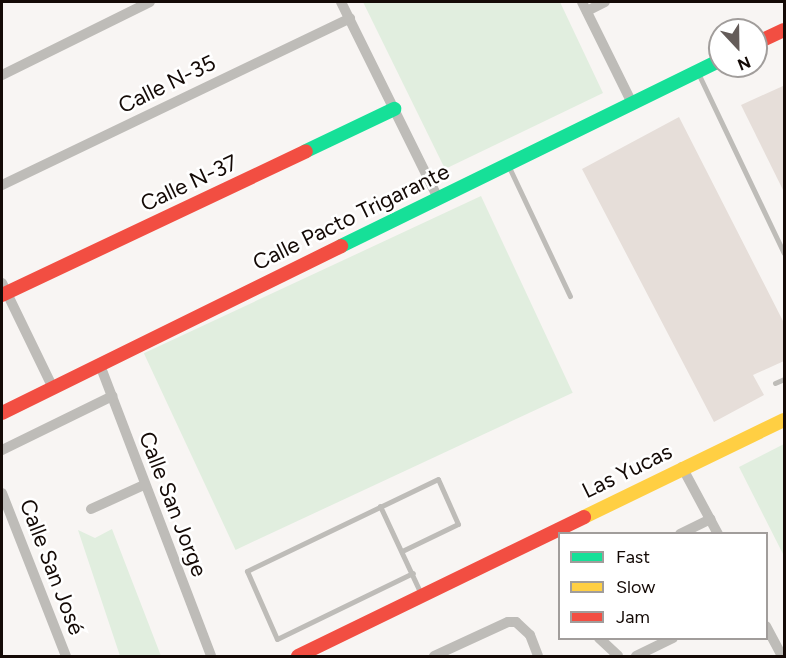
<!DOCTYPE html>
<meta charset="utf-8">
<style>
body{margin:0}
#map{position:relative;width:786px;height:658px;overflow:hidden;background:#f8f5f3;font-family:Figtree,sans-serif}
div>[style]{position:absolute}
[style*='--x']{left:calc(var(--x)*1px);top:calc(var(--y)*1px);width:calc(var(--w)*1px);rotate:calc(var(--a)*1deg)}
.green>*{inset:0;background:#e1eedf;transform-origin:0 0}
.building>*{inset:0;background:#e6ded9}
.lane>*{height:5px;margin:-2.5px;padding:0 2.5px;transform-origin:2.5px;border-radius:2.5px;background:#bebcb8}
.street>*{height:10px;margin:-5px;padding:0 5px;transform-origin:5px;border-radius:5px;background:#bebcb8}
.fast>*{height:14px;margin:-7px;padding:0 7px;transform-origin:7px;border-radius:7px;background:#16e098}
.slow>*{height:14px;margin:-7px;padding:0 7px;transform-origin:7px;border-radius:7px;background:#ffcf43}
.jam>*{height:14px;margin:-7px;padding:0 7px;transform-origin:7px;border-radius:7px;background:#f24e42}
span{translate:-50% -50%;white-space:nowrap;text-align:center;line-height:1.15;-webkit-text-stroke:5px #fff;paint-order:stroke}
.street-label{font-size:22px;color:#140a06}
.frame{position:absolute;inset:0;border:3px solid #140a06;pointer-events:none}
.legend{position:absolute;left:558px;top:532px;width:210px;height:108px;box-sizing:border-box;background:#fff;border:2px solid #a19d9b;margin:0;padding:8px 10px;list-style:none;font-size:18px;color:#140a06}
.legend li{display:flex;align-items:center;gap:12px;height:30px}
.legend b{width:30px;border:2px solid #a19d9b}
.north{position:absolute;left:708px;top:18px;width:60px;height:60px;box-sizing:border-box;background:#fff;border:2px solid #a19d9b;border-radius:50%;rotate:158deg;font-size:16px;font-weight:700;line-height:24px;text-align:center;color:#140a06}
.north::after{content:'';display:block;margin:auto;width:21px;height:27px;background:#645c59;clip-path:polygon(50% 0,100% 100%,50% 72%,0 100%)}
</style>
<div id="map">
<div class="green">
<div style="clip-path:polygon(363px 2px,560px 2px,603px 93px,445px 169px)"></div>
<div style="left:481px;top:196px;width:217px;height:372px;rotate:65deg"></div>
<div style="clip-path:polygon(784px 444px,784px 556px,739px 467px)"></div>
<div style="clip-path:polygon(112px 529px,161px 656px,120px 656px,78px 530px,95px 538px)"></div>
</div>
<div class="building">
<div style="clip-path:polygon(783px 86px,784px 90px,784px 192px,741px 105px)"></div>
<div style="clip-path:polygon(679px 117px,784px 323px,784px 361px,753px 375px,764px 395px,714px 422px,582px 169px)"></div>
</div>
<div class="lane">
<div style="--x:698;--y:73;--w:199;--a:64.5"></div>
<div style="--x:508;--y:165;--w:145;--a:64.7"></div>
<div style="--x:775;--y:383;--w:10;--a:-24"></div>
<div style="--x:380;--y:506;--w:97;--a:65"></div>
<div style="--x:402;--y:551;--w:62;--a:-25.7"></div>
<div style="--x:458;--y:524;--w:49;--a:-114"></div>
<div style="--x:438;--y:479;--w:212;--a:154.3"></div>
<div style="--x:247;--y:571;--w:74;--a:66.2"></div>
<div style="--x:277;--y:639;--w:151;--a:-25.9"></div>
</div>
<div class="street">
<div style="--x:341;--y:2;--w:219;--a:63.7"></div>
<div style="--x:582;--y:2;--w:113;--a:63.7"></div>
<div style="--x:587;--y:11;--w:20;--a:-27"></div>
<div style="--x:2;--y:75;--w:165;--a:-26.3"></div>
<div style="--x:2;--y:185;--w:386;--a:-25.6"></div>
<div style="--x:2;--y:283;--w:117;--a:64.1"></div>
<div style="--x:100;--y:365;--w:311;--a:69.1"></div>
<div style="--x:2;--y:450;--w:123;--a:-26.1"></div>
<div style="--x:682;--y:467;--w:76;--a:61.8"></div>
<div style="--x:2;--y:493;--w:175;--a:68.6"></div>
<div style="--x:91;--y:509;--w:58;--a:-24.4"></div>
<div style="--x:680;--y:534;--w:34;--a:-26"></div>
<div style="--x:766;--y:626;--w:34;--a:62"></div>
<div style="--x:599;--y:638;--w:26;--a:43"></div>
<div style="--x:434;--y:656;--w:81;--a:-24.7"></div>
<div style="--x:508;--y:622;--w:8;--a:0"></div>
<div style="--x:516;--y:622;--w:19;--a:43"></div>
<div style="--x:530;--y:635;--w:22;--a:69"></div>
<div style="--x:636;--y:656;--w:41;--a:-25.9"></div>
</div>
<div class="fast">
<div style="--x:306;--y:151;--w:98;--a:-25.5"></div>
<div style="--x:341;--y:246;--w:422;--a:-26.1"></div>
</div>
<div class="slow">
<div style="--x:584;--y:517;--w:222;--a:-25.9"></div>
</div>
<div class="jam">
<div style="--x:756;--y:43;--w:31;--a:-25"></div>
<div style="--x:2;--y:295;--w:336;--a:-25.3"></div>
<div style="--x:2;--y:413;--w:378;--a:-26.2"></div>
<div style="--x:298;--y:656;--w:318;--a:-25.9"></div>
</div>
<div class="street-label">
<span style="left:167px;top:84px;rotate:-26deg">Calle N-35</span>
<span style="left:189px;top:183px;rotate:-25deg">Calle N-37</span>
<span style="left:351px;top:217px;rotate:-26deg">Calle Pacto Trigarante</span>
<span style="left:627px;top:471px;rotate:-26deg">Las Yucas</span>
<span style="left:173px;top:504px;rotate:69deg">Calle San Jorge</span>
<span style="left:52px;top:567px;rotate:69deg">Calle San José</span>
</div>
<div class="frame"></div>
<ul class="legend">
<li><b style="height:8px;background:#16e098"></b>Fast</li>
<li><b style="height:8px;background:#ffcf43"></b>Slow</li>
<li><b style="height:8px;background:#f24e42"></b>Jam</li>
</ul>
<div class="north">N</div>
</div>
